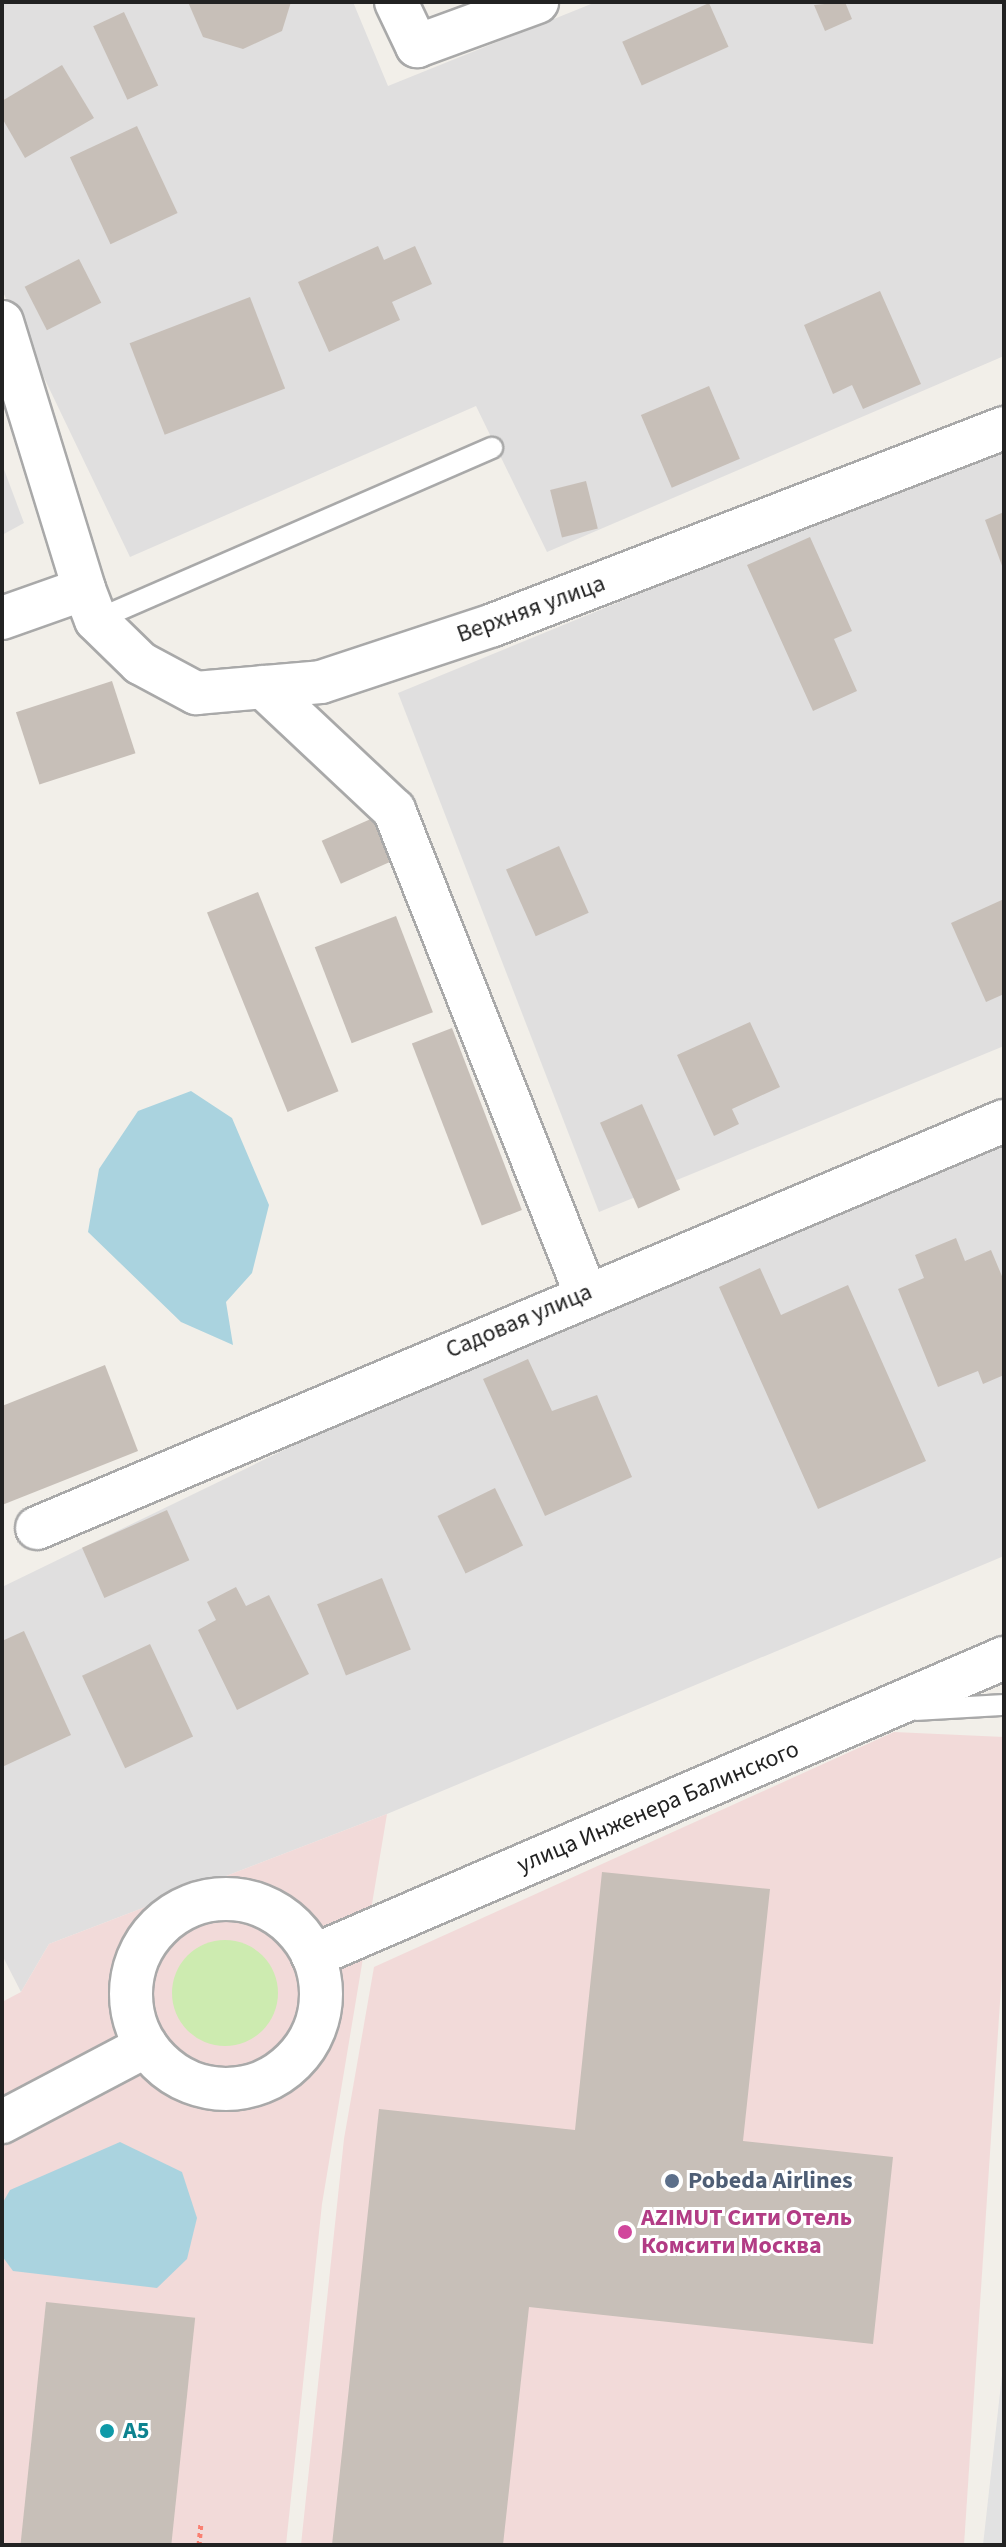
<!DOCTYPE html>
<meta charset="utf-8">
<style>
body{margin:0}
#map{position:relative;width:1006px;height:2547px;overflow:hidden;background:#f2efe9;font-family:"Source Sans 3",sans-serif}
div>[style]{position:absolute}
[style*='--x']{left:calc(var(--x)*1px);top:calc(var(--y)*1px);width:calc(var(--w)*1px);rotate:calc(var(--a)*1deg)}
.residential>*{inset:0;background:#e0dfdf}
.commercial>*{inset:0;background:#f2dad9}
.grass>*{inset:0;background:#cdebb0}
.round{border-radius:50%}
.parking>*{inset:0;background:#e2e2e2}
.water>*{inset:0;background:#aad3df}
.building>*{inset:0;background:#c7bfb8;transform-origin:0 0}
.path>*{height:5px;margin-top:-2.5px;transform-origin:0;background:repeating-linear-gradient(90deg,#fa8072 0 4px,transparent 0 8px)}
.roads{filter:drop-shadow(2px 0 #a9a9a9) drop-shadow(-2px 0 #a9a9a9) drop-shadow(0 2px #a9a9a9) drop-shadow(0 -2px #a9a9a9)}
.service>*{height:20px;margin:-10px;padding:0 10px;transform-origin:10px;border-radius:10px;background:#fff}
.minor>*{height:42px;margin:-21px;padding:0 21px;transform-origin:21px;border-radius:21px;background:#fff}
.minor>.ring{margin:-21px;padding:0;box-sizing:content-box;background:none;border:42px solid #fff;border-radius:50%}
.dots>*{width:22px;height:22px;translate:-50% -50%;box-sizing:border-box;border:4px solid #fff;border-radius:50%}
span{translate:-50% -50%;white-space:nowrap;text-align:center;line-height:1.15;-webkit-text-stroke:6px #fff;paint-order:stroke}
.street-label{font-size:24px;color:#222}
.service-label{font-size:24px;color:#4e5e75;font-weight:700}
.left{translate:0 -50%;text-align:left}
.hotel-label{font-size:24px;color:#b23c85;font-weight:700}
.culture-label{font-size:24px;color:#0d838f;font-weight:700}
.frame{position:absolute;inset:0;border:4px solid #222;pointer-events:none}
</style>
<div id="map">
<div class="residential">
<div style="clip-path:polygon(2px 2px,353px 2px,388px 86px,596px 2px,1004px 2px,1004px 356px,547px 552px,476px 406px,130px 557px,2px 290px)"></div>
<div style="clip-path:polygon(1004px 444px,1004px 1046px,599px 1212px,398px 693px)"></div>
<div style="clip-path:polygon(2px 464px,24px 523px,2px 535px)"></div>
<div style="clip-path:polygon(1004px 1127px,1004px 1556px,387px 1814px,49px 1944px,21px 1992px,2px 1955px,2px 1587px,597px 1298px)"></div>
</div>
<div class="commercial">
<div style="clip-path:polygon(894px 1732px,1004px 1737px,1004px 1942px,964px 2545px,301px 2545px,344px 2139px,374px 1967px)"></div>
<div style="clip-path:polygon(387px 1814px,322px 2204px,286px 2545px,2px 2545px,2px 2002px,21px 1992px,49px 1944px)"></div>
</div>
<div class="grass">
<div class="round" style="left:172px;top:1940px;width:106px;height:106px"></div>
</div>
<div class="parking">
<div style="clip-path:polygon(1004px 2357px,1004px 2545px,983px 2545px)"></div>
</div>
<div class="water">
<div style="clip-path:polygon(191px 1091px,232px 1118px,269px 1205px,252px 1273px,226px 1302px,233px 1345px,181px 1322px,88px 1232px,99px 1169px,138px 1111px)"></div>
<div style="clip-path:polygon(120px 2142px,182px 2172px,197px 2218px,187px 2259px,157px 2288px,13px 2271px,2px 2256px,2px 2204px,10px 2190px)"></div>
</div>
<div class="building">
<div style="clip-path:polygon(188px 2px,291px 2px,282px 31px,243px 49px,203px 37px)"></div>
<div style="clip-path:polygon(845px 2px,852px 19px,825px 31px,814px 5px)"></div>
<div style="left:709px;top:3px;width:48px;height:95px;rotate:66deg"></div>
<div style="left:124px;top:12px;width:81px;height:34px;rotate:65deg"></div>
<div style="clip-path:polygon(62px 65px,94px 118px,25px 158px,2px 118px,2px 101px)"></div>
<div style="left:137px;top:126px;width:96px;height:74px;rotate:65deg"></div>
<div style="clip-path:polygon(378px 246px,384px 260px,415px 246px,432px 284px,392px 302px,400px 320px,329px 352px,298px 282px)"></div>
<div style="left:79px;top:259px;width:49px;height:61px;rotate:63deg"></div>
<div style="clip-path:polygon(880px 291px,921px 384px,863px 409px,852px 385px,833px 394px,804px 325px)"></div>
<div style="left:250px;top:297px;width:98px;height:129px;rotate:69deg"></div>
<div style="left:709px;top:386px;width:79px;height:74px;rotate:67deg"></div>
<div style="left:586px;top:481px;width:49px;height:37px;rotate:76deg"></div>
<div style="clip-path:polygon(1004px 512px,1004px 571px,985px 520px)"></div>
<div style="clip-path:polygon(810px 537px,852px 631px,834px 639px,857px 691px,813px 711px,747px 565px)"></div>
<div style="left:112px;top:681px;width:76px;height:101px;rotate:72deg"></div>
<div style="left:382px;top:814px;width:47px;height:66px;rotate:66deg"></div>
<div style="left:559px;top:846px;width:73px;height:58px;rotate:66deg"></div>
<div style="left:258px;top:892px;width:215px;height:55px;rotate:68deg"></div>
<div style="clip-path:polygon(1004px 899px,1004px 994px,986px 1002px,951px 923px)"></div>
<div style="left:396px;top:916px;width:103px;height:87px;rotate:69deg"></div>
<div style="clip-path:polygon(750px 1022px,780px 1087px,732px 1109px,739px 1124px,714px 1136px,677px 1055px)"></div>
<div style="left:452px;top:1028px;width:195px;height:43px;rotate:69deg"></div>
<div style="left:642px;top:1104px;width:94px;height:46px;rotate:66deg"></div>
<div style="clip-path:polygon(956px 1238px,965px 1261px,991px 1250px,1004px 1281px,1004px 1375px,983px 1384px,978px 1371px,938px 1387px,898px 1289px,924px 1278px,915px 1255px)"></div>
<div style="clip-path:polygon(760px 1268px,781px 1315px,848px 1285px,926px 1461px,818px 1509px,719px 1287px)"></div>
<div style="clip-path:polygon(528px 1359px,552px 1411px,597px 1395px,632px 1477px,545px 1516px,483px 1379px)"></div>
<div style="clip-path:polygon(105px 1365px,138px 1451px,2px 1505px,2px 1406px)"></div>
<div style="left:495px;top:1488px;width:64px;height:64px;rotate:64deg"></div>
<div style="left:167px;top:1510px;width:55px;height:93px;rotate:66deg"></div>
<div style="left:382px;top:1578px;width:77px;height:70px;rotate:68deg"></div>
<div style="clip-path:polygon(236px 1587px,246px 1606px,269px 1595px,309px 1674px,237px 1710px,198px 1630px,216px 1620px,207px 1602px)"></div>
<div style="clip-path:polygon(24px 1631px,71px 1735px,2px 1767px,2px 1641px)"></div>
<div style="left:150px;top:1644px;width:102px;height:75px;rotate:65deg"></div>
<div style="clip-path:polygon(602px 1872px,770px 1889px,743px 2141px,893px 2157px,873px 2344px,529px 2307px,503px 2545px,332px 2545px,379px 2109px,575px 2130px)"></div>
<div style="left:46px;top:2302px;width:150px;height:244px;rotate:6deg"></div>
</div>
<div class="path">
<div style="--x:199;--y:2545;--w:21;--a:-85"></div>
</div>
<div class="roads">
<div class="service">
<div style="--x:96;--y:620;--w:432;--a:-23.5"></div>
<div style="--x:916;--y:1710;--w:88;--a:-3.3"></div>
</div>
<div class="minor">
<div style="--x:396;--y:2;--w:49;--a:64.5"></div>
<div style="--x:417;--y:46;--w:128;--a:-20.1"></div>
<div style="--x:2;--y:322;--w:279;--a:72.9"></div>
<div style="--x:2;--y:618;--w:87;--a:-19.5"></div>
<div style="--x:84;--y:589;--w:33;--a:69"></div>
<div style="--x:96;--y:620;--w:62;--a:44.3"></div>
<div style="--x:140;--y:663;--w:64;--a:28.2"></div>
<div style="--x:196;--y:693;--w:125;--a:-5"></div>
<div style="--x:321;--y:682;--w:181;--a:-18.3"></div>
<div style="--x:493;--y:625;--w:548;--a:-21.08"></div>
<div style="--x:263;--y:687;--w:180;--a:43.2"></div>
<div style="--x:394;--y:810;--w:518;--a:68.38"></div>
<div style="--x:37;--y:1528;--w:1049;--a:-22.83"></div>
<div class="ring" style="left:131px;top:1899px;width:148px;height:148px"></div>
<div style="--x:313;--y:1956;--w:753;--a:-23.33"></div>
<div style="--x:2;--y:2122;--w:163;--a:-27.8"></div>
</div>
</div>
<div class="dots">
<div style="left:672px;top:2181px;background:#5c6f8a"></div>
<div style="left:625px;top:2232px;background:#d1479c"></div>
<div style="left:107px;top:2431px;background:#0f9aa8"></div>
</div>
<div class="street-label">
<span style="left:531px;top:609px;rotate:-20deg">Верхняя улица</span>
<span style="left:519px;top:1321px;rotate:-23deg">Садовая улица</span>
<span style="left:658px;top:1807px;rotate:-23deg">улица Инженера Балинского</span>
</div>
<div class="service-label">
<span class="left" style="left:688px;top:2181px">Pobeda Airlines</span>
</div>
<div class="hotel-label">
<span class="left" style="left:641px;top:2232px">AZIMUT Сити Отель<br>Комсити Москва</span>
</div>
<div class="culture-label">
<span class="left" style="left:123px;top:2431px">А5</span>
</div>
<div class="frame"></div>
</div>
